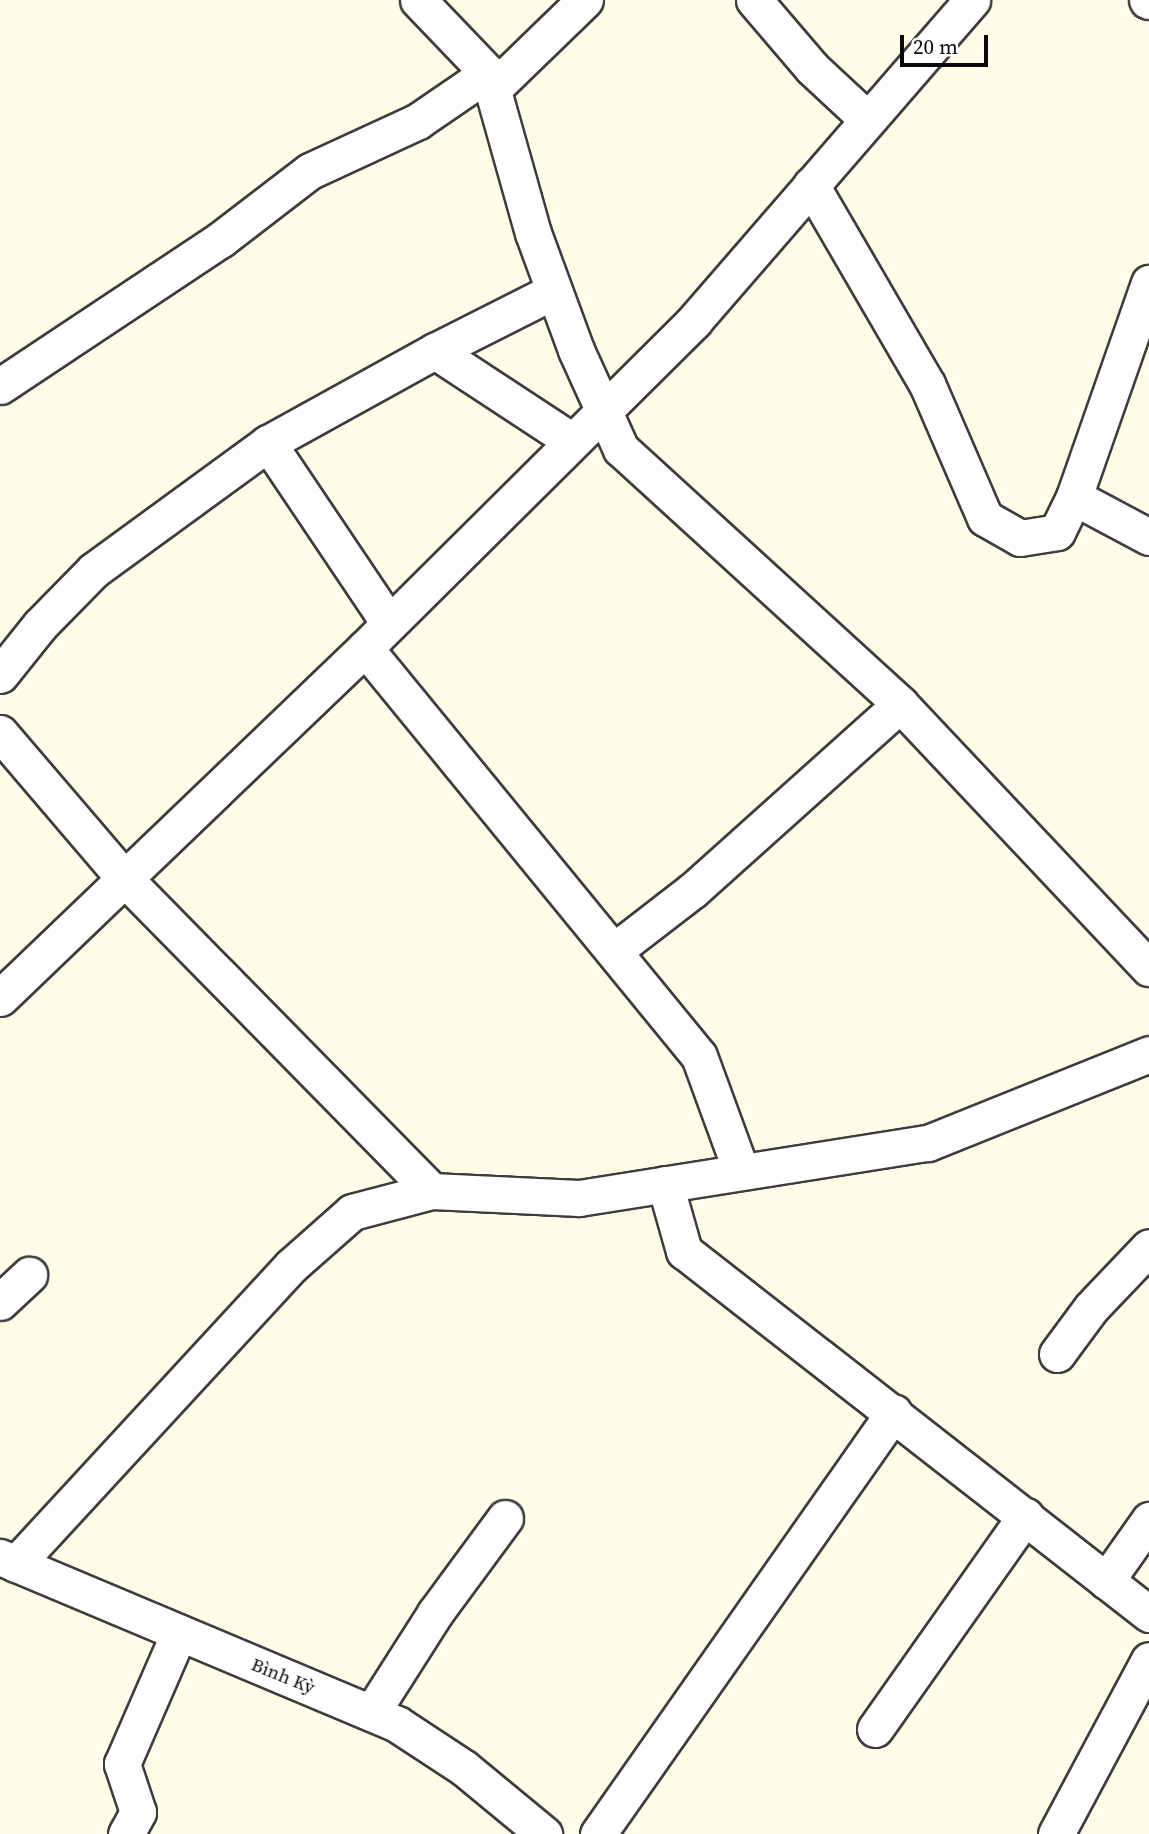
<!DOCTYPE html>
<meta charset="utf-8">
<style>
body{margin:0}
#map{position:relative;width:1149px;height:1834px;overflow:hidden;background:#fffde8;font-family:"Source Serif 4",serif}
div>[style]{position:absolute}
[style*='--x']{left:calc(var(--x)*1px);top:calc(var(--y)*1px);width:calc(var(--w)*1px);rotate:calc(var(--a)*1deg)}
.roads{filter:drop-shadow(2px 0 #3d3d3d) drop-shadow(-2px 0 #3d3d3d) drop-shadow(0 2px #3d3d3d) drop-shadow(0 -2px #3d3d3d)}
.street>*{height:35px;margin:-17.5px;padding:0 17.5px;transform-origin:17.5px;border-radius:17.5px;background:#fff}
span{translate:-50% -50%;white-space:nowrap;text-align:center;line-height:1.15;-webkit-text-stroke:7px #fff;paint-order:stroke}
.street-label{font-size:19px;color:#0a0a0a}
.scale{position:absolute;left:900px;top:35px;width:88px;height:32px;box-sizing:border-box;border:4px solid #0a0a0a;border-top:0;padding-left:9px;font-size:21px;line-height:24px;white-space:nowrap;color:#0a0a0a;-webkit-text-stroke:5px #fff;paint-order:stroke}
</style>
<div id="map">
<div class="roads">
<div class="street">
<div style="--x:418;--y:0;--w:101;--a:46.2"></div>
<div style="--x:488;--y:73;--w:166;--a:74.3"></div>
<div style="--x:533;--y:233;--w:125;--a:69.8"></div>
<div style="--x:576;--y:350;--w:109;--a:65.6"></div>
<div style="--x:621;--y:449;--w:378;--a:42.4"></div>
<div style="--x:900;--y:704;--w:363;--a:46.7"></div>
<div style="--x:754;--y:0;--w:89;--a:49.5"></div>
<div style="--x:812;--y:68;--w:76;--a:42.9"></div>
<div style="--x:1147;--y:0;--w:2;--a:27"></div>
<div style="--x:493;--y:89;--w:128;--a:-44.1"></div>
<div style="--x:811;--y:185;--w:230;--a:59.8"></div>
<div style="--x:927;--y:384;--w:146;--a:66.6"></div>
<div style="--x:985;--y:518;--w:40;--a:29.7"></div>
<div style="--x:1020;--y:538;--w:37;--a:-9"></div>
<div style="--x:1057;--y:532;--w:39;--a:-64"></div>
<div style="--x:1074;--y:497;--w:227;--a:-70.7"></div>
<div style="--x:435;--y:351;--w:164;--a:33.3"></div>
<div style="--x:0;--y:386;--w:264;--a:-33.6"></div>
<div style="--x:220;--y:240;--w:113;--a:-37.5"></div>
<div style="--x:310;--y:171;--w:119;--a:-24.8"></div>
<div style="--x:418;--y:121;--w:85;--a:-34.4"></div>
<div style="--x:268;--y:443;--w:217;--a:56.1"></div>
<div style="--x:1074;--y:497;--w:85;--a:28.1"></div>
<div style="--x:365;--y:648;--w:527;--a:50.7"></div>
<div style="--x:699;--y:1056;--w:122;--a:69.9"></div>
<div style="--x:0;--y:675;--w:64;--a:-51.3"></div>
<div style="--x:40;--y:625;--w:77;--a:-45.5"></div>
<div style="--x:94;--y:570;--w:215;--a:-36.1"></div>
<div style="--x:268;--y:443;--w:191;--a:-28.9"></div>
<div style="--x:435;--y:351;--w:133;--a:-26.8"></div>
<div style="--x:0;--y:733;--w:191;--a:49.5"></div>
<div style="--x:124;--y:878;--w:439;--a:45.5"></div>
<div style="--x:614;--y:951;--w:100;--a:-37.7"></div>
<div style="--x:693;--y:890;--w:278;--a:-41.9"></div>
<div style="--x:0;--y:998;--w:506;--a:-43.8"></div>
<div style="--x:365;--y:648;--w:464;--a:-44.8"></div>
<div style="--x:694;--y:321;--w:425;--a:-49.1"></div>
<div style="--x:665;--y:1184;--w:70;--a:74.2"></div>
<div style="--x:684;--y:1251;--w:590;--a:37.98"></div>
<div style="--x:0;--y:1302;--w:40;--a:-43"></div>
<div style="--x:1057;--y:1354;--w:57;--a:-53.5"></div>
<div style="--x:1091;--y:1308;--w:84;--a:-46.4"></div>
<div style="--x:0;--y:1557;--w:431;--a:22.8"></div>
<div style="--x:397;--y:1724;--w:80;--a:33.3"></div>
<div style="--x:464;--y:1768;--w:104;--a:39.5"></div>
<div style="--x:16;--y:1564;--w:405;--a:-47.3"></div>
<div style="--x:291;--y:1266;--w:81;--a:-41.5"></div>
<div style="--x:352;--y:1212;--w:83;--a:-14.7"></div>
<div style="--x:432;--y:1191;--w:147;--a:2.7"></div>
<div style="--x:579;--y:1198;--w:353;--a:-9"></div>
<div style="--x:928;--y:1143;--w:238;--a:-21.9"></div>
<div style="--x:1106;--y:1581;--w:75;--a:-54.8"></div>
<div style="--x:372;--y:1712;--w:117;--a:-57.5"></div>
<div style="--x:435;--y:1613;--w:118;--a:-53.6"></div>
<div style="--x:875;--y:1729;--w:261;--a:-54.8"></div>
<div style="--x:126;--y:1834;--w:25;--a:-61"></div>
<div style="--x:138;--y:1812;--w:51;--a:-108.4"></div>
<div style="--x:122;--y:1764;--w:143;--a:-66.5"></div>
<div style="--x:598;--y:1834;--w:515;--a:-54.95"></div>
<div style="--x:1056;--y:1834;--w:197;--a:-61.9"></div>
</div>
</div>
<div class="street-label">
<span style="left:283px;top:1676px;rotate:22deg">Bình Kỳ</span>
</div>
<div class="scale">20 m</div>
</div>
